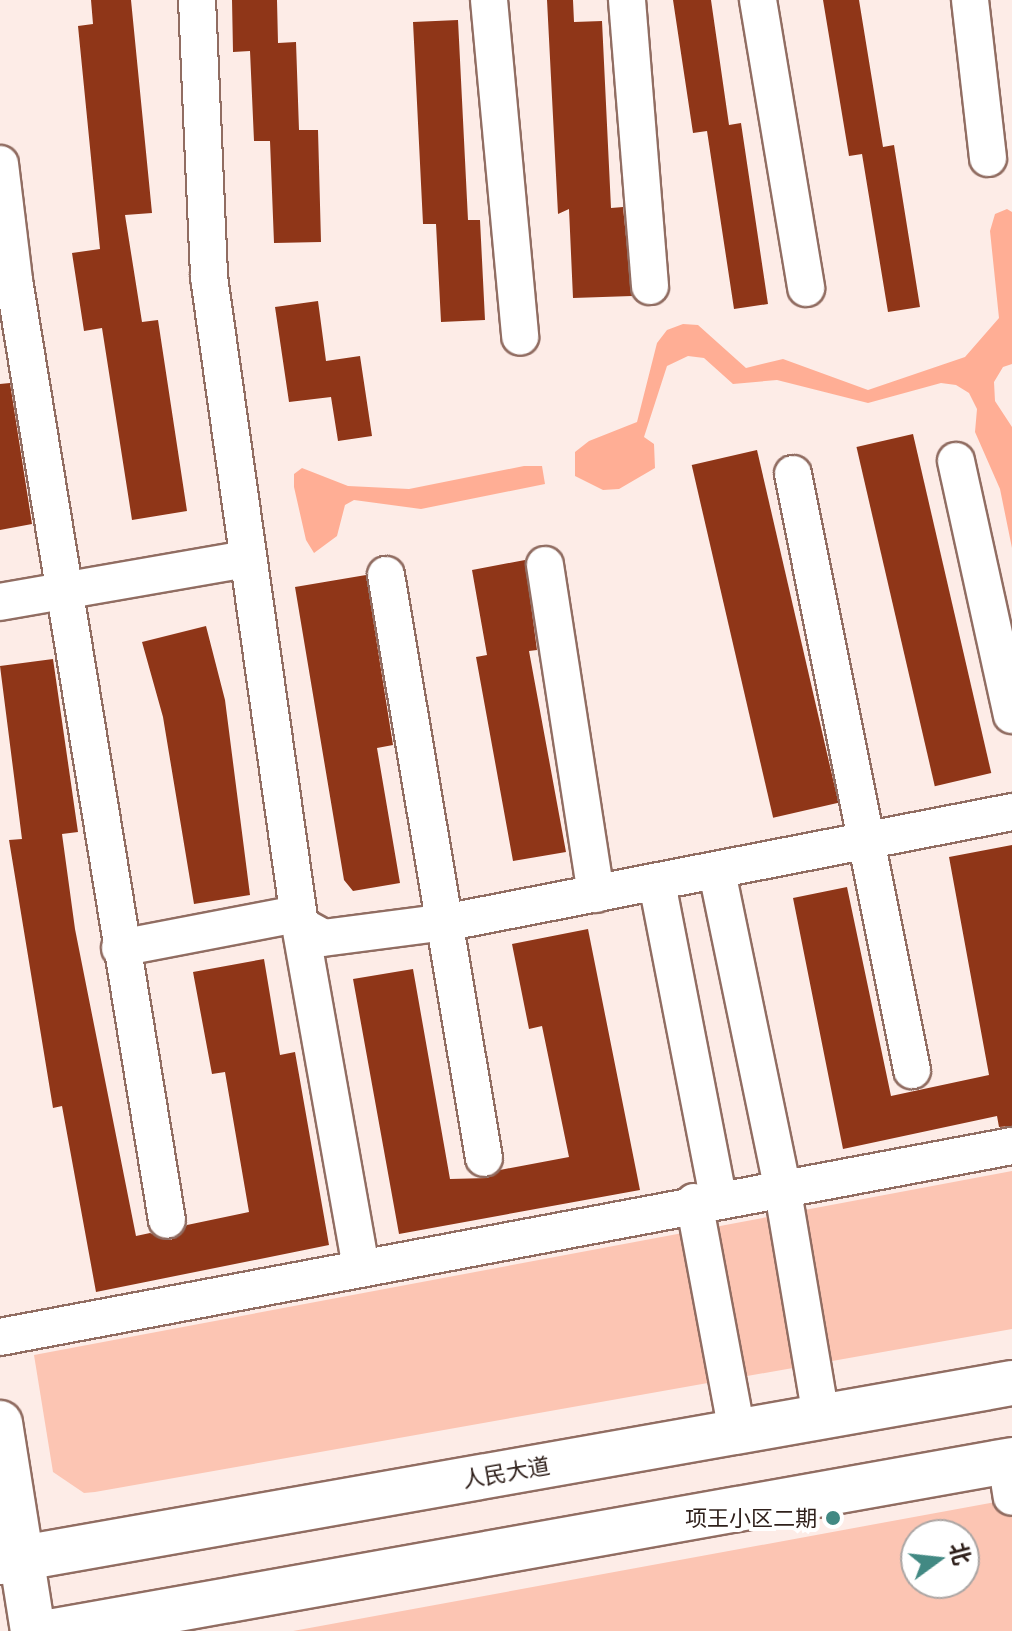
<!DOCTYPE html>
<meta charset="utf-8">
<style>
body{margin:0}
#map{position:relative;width:1012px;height:1631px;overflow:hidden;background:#fdece7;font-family:Barlow,"Noto Sans SC",sans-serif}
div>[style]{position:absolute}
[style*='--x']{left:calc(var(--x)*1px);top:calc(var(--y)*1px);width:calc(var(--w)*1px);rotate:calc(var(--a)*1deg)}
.green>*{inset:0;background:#fcc5b3}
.water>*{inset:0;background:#ffae95}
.building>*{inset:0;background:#8f3618;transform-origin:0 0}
.roads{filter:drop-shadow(2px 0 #916d62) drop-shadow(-2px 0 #916d62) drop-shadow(0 2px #916d62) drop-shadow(0 -2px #916d62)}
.minor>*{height:36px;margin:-18px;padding:0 18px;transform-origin:18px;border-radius:18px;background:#fff}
.major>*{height:44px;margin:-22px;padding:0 22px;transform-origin:22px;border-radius:22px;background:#fff}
.dots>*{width:22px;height:22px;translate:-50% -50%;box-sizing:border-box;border:4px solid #fff;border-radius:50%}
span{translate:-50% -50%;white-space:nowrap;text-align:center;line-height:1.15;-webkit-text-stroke:8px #fff;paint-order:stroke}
.street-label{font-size:22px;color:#2f201b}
.poi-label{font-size:22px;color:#2f201b}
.right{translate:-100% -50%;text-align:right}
.north{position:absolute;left:900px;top:1519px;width:80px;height:80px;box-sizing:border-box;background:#fff;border:2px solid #aca6a4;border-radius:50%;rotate:75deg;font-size:22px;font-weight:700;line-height:32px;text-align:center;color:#2f201b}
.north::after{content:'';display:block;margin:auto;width:28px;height:36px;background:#428983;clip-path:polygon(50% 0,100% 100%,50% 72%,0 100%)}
</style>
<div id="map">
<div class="green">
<div style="clip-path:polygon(1012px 1171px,1012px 1329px,95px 1492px,84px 1493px,53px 1472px,34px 1355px)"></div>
<div style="clip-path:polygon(evenodd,1012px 1499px,1012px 1631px,293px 1631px,1012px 1499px,916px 1535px,964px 1535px,964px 1583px,916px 1583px,916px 1535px)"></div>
</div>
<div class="water">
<div style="clip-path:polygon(1007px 209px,1012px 212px,1012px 364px,1003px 367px,994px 382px,995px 401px,1012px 427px,1012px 548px,1000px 489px,975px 432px,977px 409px,969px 393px,956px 385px,941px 383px,868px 403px,777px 380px,733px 384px,704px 358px,688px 356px,667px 366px,644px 437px,654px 444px,655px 468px,619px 489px,603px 490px,575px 476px,575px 452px,589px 441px,637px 422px,657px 343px,667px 330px,683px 324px,698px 325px,746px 368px,783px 359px,868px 390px,965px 357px,999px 318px,990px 231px,995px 214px)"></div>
<div style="clip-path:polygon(524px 466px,542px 466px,545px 484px,421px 509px,354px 500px,345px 505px,337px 536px,314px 553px,306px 540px,294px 487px,294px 474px,302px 468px,348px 486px,409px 489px)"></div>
</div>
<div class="building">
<div style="clip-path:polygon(91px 0,131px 0,152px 213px,125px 215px,142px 322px,158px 320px,187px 511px,132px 520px,102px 328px,84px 331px,72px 253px,100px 249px,78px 26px,93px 24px)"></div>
<div style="clip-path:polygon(232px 0,277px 0,278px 43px,296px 42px,299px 130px,318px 130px,321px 242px,274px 243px,270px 141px,254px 141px,250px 51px,233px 52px)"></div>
<div style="clip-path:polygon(547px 0,573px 0,574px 22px,602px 21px,611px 208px,623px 207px,632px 296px,573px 298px,569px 209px,558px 214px)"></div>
<div style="clip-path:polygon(673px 0,711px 0,729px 125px,741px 123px,768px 304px,734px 309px,707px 131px,693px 133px)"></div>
<div style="clip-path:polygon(823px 0,859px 0,883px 147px,894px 145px,920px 307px,888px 312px,862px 154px,849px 156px)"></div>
<div style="clip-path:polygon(458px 20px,468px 220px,480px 220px,485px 320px,441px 322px,436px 224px,423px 224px,413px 22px)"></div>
<div style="clip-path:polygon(318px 301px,326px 361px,360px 356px,372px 436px,338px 441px,331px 397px,289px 402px,275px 307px)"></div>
<div style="clip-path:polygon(10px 383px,32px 524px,0 530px,0 384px)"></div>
<div style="left:913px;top:434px;width:348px;height:58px;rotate:77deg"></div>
<div style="left:757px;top:450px;width:362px;height:67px;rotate:77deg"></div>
<div style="clip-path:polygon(525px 560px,537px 650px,529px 651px,566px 852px,513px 861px,476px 657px,487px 655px,472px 570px)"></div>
<div style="clip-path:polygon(366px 575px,393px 745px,377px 748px,400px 883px,353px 891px,344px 880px,295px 587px)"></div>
<div style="clip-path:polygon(206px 626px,225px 700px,250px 895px,194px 904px,163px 717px,142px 642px)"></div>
<div style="clip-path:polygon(53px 659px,78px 832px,62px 834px,75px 929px,136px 1236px,150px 1233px,171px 1240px,187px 1225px,249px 1212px,225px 1072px,212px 1074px,193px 972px,264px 959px,280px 1055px,295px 1052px,329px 1245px,96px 1292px,62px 1106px,53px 1108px,9px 840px,22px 839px,0 666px)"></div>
<div style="clip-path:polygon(1012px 845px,1012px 1126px,999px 1127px,997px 1116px,843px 1149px,793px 898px,847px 887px,891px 1096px,989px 1075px,949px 857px)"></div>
<div style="clip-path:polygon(588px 929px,640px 1190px,399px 1234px,353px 979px,413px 969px,450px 1179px,488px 1178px,500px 1170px,569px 1157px,542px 1026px,529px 1029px,512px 944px)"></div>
</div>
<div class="roads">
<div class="minor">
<div style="--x:197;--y:0;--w:277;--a:87.5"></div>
<div style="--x:209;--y:277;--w:654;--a:82.01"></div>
<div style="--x:300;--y:925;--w:26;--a:29"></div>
<div style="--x:323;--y:938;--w:132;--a:-7.4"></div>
<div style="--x:454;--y:921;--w:569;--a:-11.05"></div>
<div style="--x:489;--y:0;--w:338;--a:84.7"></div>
<div style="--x:627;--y:0;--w:287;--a:85.4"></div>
<div style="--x:758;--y:0;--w:292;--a:80.5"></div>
<div style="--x:970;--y:0;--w:159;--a:83.5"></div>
<div style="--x:0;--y:164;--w:117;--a:83.1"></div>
<div style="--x:14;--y:280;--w:952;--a:80.76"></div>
<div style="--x:956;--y:461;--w:260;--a:77.6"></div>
<div style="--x:793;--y:474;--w:608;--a:78.71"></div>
<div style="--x:545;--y:565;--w:333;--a:81.2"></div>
<div style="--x:386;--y:575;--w:591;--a:80.46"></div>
<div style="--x:0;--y:602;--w:251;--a:-9.9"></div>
<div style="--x:717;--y:872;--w:321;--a:78.3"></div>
<div style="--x:782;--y:1186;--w:234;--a:80.4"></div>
<div style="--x:657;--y:883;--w:321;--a:79"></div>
<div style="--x:300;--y:925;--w:346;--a:79.9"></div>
<div style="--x:120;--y:948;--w:180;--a:-10.9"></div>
<div style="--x:694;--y:1202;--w:233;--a:79.4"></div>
<div style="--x:0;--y:1337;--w:1030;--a:-10.69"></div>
<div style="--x:1006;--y:1461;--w:36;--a:81"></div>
</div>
<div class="major">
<div style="--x:0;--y:1423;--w:211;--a:81"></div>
<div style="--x:0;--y:1562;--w:1028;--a:-10.03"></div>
<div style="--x:55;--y:1631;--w:972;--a:-10.13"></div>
</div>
</div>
<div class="dots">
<div style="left:833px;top:1518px;background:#428983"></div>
</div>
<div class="street-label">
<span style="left:506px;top:1472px;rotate:-10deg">人民大道</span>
</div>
<div class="poi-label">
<span class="right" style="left:817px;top:1518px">项王小区二期</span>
</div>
<div class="north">北</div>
</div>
